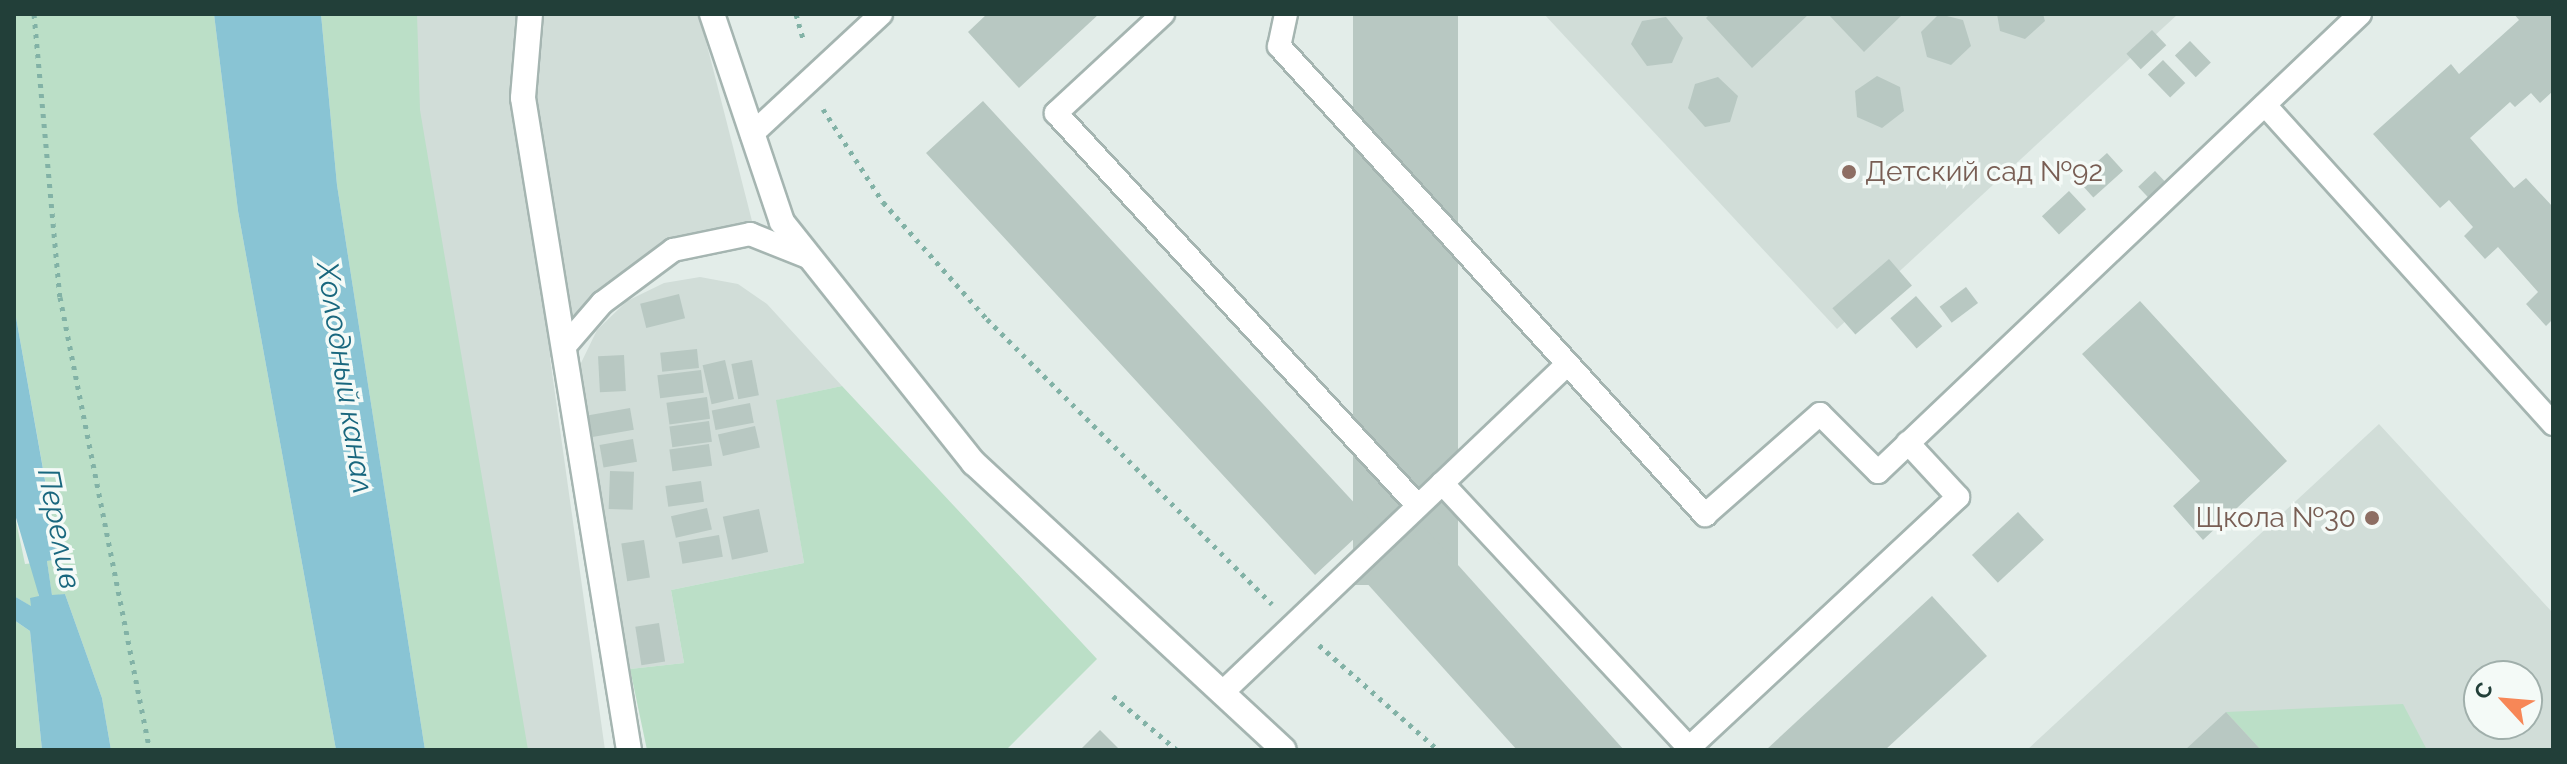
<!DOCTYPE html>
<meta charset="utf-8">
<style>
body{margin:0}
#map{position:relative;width:2567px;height:764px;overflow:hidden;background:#e3ede9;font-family:Raleway,sans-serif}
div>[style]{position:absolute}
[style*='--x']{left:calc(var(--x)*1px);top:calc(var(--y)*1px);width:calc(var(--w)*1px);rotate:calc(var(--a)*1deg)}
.built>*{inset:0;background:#d1ddd8}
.green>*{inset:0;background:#bbdfc7}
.water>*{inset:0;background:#89c4d4}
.building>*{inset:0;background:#b8c8c2;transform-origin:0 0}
.path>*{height:5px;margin-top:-2.5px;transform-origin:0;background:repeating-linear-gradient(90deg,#82b2a6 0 4px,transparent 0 10px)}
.roads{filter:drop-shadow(2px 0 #a5b5b1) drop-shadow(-2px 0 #a5b5b1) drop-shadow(0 2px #a5b5b1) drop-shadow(0 -2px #a5b5b1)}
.lane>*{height:22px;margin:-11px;padding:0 11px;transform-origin:11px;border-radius:11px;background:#fff}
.street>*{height:24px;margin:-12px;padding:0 12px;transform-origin:12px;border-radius:12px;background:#fff}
.secondary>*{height:24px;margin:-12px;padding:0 12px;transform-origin:12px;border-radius:12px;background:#fff}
.dots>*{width:22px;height:22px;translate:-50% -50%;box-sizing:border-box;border:4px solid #f4faf7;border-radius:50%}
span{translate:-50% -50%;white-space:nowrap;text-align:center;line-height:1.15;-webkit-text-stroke:7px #f4faf7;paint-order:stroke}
.education-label{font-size:28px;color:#785e54}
.left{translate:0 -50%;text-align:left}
.right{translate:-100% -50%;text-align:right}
.water-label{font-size:30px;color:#19677e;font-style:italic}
.frame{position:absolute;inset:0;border:16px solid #223f39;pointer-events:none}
.north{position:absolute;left:2463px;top:660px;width:80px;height:80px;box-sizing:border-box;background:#f4faf7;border:2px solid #a0afab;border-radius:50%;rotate:296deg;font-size:22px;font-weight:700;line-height:32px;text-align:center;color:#223f39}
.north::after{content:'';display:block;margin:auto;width:28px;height:36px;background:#f78757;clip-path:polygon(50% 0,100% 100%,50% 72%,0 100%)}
</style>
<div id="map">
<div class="built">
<div style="clip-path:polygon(395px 14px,699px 14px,752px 221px,610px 286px,550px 358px,605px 750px,513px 750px)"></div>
<div style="clip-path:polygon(1544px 14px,2178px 14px,1837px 329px)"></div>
<div style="clip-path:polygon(700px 277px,738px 284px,767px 304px,842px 386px,777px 400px,804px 563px,671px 590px,684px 663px,630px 669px,579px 399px,581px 363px,597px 330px,627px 301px,664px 283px)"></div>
<div style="clip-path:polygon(evenodd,2379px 424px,2553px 613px,2553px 750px,2027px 750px,2379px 424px,2479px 676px,2527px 676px,2527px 724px,2479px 724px,2479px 676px)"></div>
</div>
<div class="green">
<div style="clip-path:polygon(14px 14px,214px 14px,238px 211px,336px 750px,111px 750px,102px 698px,65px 594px,52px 596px,47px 561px,59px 558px,14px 306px)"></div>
<div style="clip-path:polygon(321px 14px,417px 14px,420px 110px,528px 750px,425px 750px,337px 185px)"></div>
<div style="clip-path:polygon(842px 386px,1097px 659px,1006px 750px,647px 750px,630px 669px,684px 663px,671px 590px,804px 563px,776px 400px)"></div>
<div style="clip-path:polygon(14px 511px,25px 564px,34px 563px,39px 597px,32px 607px,14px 596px)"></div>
<div style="clip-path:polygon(14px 620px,30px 631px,42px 750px,14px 750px)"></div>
<div style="clip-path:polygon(2403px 704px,2427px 750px,2261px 750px,2226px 712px)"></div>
</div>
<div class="water">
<div style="clip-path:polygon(214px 14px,321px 14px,337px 185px,425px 750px,336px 750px,238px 211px)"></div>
<div style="clip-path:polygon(14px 306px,59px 559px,47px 561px,52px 595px,65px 594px,102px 698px,111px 750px,42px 750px,30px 631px,14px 620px,14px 596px,31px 606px,30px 598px,39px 596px,14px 511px)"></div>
</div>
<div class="building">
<div style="clip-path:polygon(987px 14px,1099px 14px,1019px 88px,968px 32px)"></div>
<div style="left:1353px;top:14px;width:105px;height:571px"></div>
<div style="clip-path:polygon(1710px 14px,1809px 14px,1752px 68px,1706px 18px)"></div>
<div style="clip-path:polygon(1828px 14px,1903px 14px,1864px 52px)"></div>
<div style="clip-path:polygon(1939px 14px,1963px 20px,1971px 46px,1951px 65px,1927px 57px,1921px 32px)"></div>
<div style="clip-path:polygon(1997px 14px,2043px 14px,2045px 21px,2025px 39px,2000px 31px)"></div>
<div style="clip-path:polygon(2514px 14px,2553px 14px,2553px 91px,2540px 103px,2531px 93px,2515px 107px,2510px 102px,2470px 138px,2514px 188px,2526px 178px,2553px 207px,2553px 319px,2546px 326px,2526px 304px,2538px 292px,2498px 247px,2485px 259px,2464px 236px,2473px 227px,2449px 200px,2440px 208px,2373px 134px,2451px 64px,2459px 74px,2519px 20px)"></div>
<div style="clip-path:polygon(1666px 17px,1683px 38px,1672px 63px,1647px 66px,1631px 44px,1642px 21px)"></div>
<div style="left:2152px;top:30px;width:21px;height:35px;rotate:47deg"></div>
<div style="left:2190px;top:41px;width:30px;height:21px;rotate:46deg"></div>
<div style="left:2163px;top:60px;width:32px;height:21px;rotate:46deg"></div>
<div style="clip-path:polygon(1877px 76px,1900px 87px,1904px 111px,1882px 128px,1857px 117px,1855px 91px)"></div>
<div style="clip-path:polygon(1718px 77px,1738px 96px,1730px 122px,1705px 127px,1688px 108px,1695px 84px)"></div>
<div style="clip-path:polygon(983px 101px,1396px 548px,1380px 564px,1356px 537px,1315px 575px,926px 153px)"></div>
<div style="left:2107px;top:153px;width:24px;height:40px;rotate:48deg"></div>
<div style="left:2155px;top:171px;width:22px;height:23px;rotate:47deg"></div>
<div style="left:2069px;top:191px;width:25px;height:37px;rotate:47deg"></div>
<div style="left:1889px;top:259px;width:35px;height:75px;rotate:49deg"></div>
<div style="left:1966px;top:287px;width:20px;height:33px;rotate:53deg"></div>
<div style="left:679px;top:294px;width:25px;height:40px;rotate:76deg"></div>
<div style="left:1916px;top:296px;width:40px;height:34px;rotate:49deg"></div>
<div style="clip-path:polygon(2140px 301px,2287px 461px,2203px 540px,2173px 506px,2200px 481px,2082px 354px)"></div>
<div style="left:697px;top:349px;width:19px;height:37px;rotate:84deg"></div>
<div style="left:624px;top:355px;width:36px;height:26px;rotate:87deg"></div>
<div style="left:725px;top:360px;width:40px;height:23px;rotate:77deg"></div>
<div style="left:752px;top:360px;width:36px;height:21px;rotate:79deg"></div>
<div style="left:701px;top:370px;width:23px;height:44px;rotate:83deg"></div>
<div style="left:707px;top:397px;width:22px;height:41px;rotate:82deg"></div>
<div style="left:750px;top:403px;width:20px;height:39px;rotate:79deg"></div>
<div style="left:630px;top:408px;width:22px;height:42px;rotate:80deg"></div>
<div style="left:709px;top:421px;width:21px;height:40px;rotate:82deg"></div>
<div style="left:755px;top:426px;width:22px;height:38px;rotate:77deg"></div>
<div style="left:633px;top:439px;width:23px;height:34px;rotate:80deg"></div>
<div style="left:709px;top:444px;width:22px;height:40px;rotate:82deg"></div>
<div style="left:610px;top:471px;width:24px;height:38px;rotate:2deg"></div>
<div style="left:701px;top:481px;width:21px;height:36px;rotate:82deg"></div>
<div style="left:707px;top:508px;width:22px;height:37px;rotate:77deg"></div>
<div style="left:759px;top:509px;width:44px;height:37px;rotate:78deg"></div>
<div style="left:2018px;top:512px;width:38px;height:63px;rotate:47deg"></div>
<div style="clip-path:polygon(1423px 526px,1624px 750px,1517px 750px,1364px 580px)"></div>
<div style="left:719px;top:535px;width:22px;height:41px;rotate:80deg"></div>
<div style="left:644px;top:540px;width:38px;height:23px;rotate:81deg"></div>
<div style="clip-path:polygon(1932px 596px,1987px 656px,1885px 750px,1766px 750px)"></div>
<div style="left:659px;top:623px;width:39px;height:24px;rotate:81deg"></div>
<div style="clip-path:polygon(2226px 712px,2261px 750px,2185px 750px)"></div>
<div style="clip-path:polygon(1100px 730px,1120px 750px,1080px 750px)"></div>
</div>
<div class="path">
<div style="--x:34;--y:14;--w:284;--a:84.8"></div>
<div style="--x:60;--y:297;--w:462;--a:78.8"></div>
<div style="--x:796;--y:14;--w:29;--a:74"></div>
<div style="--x:823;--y:109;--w:111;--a:57.2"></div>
<div style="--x:883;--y:202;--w:157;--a:48.4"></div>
<div style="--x:987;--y:319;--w:403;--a:45"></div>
<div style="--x:1319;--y:645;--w:159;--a:41.4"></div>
<div style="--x:1113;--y:696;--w:84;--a:40.2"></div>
</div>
<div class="roads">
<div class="lane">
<div style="--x:1163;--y:14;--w:146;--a:137.2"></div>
<div style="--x:1056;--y:113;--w:534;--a:47.35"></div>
<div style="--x:1286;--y:14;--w:33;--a:102"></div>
<div style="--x:1279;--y:46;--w:634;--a:47.75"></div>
<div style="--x:1705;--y:515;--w:153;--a:-41.3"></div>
<div style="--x:1820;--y:414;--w:82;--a:45"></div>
<div style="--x:1878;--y:472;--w:665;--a:-43.54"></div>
<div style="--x:2265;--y:105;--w:430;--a:47.9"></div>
<div style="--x:752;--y:134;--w:176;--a:-42.9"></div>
<div style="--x:564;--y:347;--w:58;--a:-49.2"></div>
<div style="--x:602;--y:303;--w:89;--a:-36.7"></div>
<div style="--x:673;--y:250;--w:79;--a:-11.7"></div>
<div style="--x:750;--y:234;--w:65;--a:21.8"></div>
<div style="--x:1442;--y:483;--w:362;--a:47"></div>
<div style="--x:1689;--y:748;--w:368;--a:-43"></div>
<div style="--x:1958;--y:497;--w:74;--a:-132.8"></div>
<div style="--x:1222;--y:693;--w:477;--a:-43.6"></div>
</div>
<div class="street">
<div style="--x:530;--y:14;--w:84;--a:94.8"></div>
<div style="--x:523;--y:98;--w:661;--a:80.77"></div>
</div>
<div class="secondary">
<div style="--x:712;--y:14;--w:219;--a:71.4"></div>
<div style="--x:782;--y:222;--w:308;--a:51.5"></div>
<div style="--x:974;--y:463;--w:422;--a:42.8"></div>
</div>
</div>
<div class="dots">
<div style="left:1849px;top:172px;background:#8d6e63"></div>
<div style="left:2372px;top:518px;background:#8d6e63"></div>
</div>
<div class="education-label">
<span class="left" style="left:1865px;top:172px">Детский сад №92</span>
<span class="right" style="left:2356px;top:518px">Щкола №30</span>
</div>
<div class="water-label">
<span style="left:345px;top:378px;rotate:81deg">Холодный канал</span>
<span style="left:59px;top:529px;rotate:79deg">Перелив</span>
</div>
<div class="frame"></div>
<div class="north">С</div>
</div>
